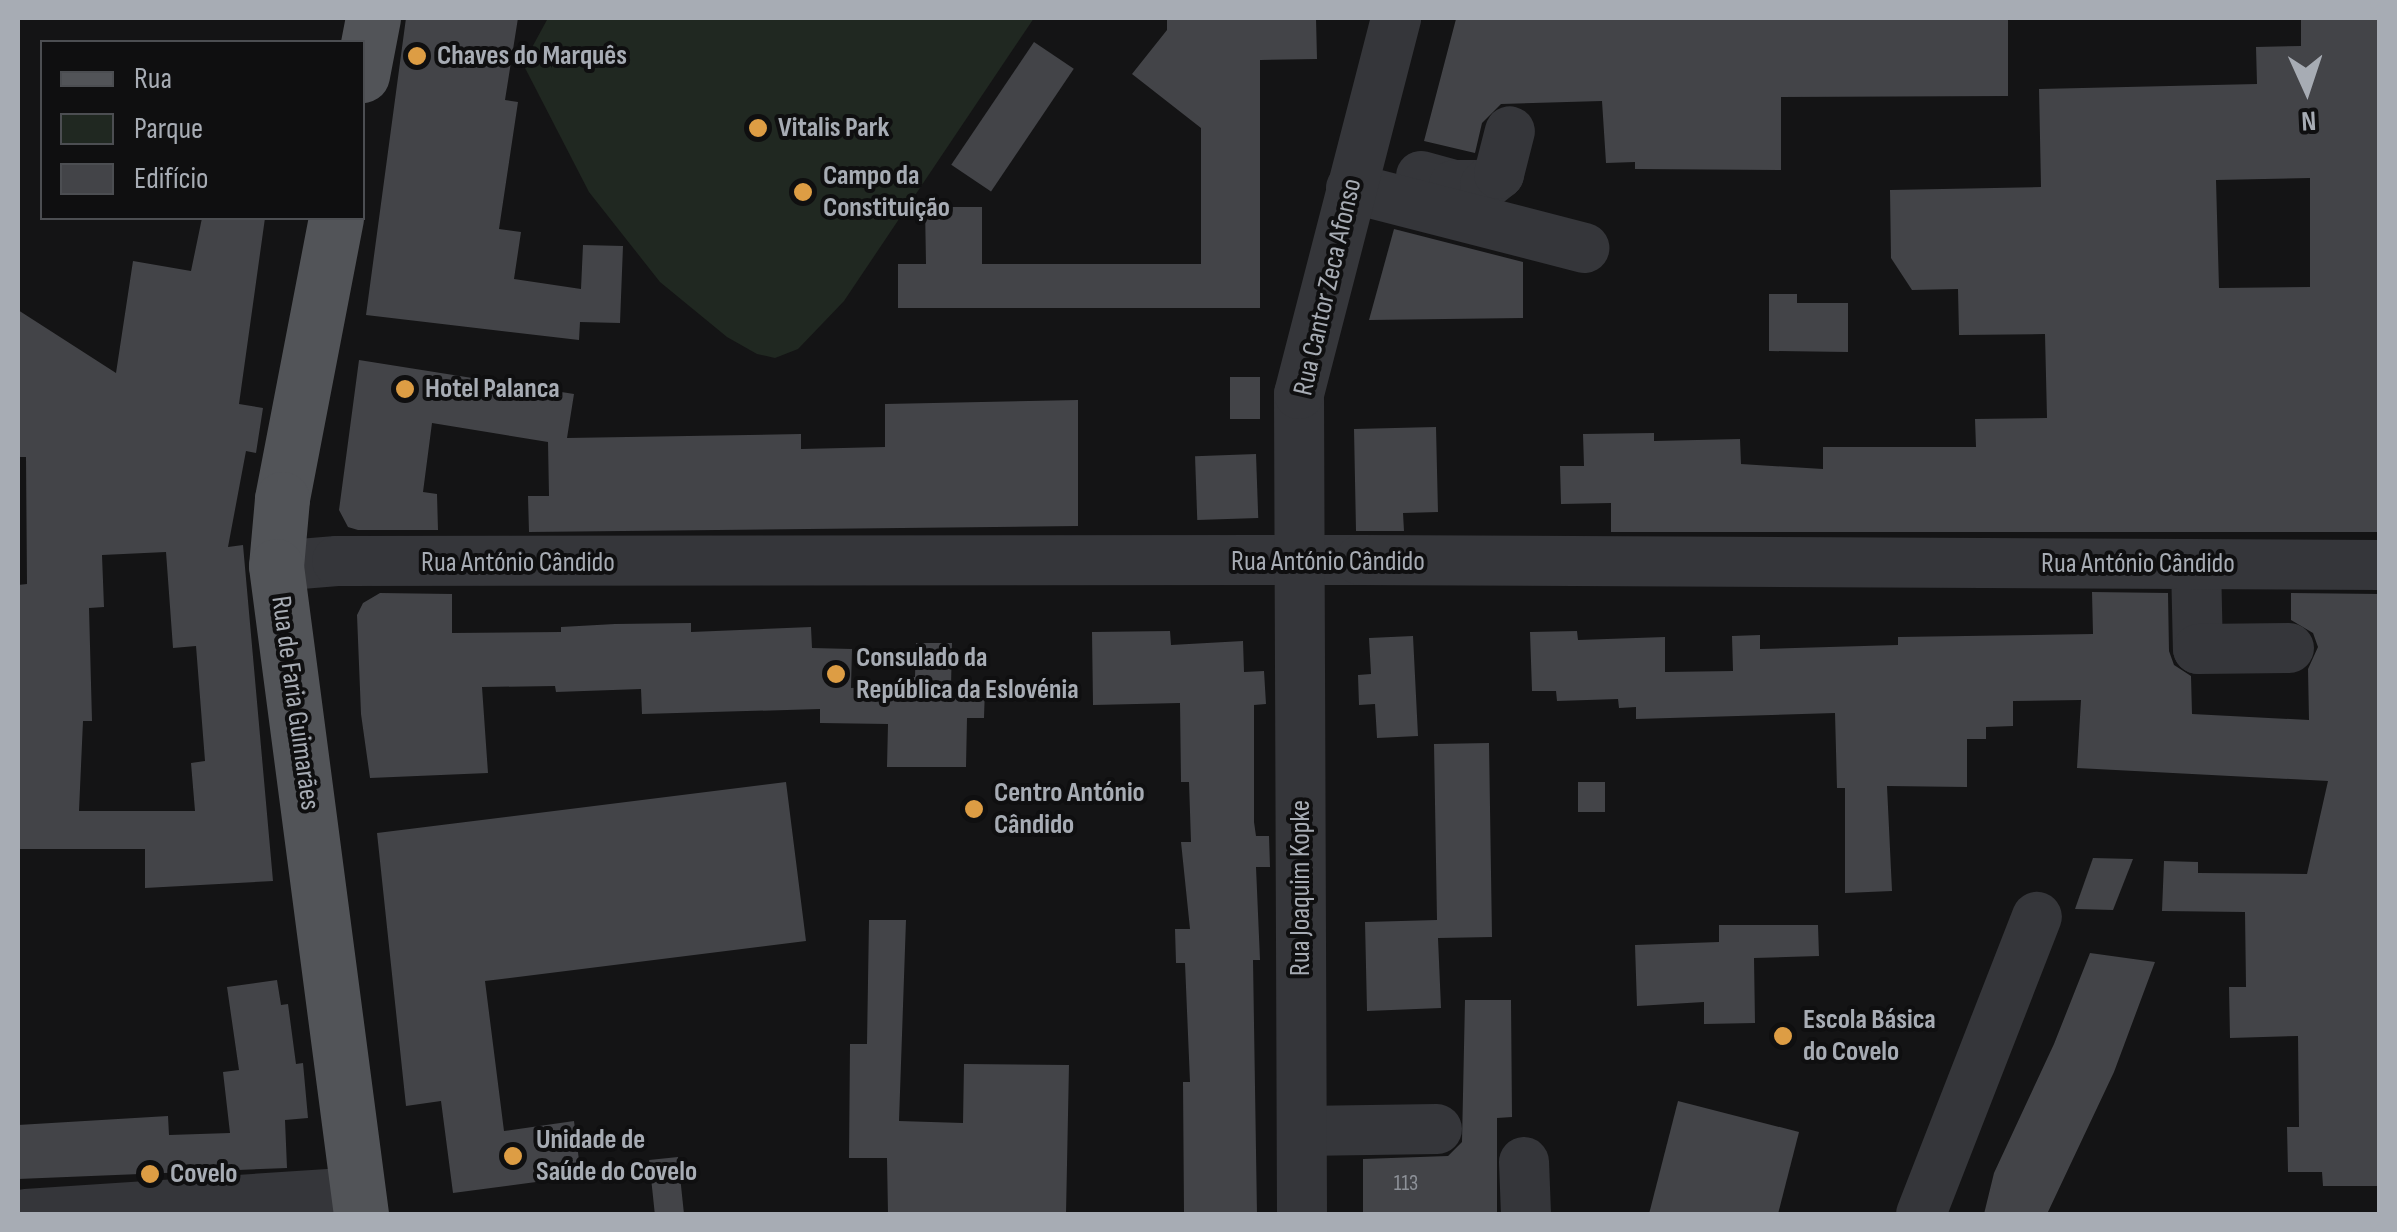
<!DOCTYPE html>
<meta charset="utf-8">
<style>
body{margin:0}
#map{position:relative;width:2397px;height:1232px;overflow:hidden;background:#141415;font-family:"Sofia Sans Condensed",sans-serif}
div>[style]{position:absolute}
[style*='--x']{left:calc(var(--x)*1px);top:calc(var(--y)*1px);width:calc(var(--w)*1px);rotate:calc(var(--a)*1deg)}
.green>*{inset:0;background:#202821}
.building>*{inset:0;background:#434448;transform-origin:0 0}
.minor>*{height:50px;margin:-25px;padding:0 25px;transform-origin:25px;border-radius:25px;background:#35363a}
.major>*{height:55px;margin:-27.5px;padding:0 27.5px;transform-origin:27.5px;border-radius:27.5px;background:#525458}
.dots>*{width:28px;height:28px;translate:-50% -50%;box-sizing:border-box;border:5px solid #0f0f10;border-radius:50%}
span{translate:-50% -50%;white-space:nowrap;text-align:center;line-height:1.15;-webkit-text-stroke:8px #0f0f10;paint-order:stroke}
.number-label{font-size:22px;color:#8e9299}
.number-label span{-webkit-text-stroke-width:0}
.poi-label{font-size:28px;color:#a7acb4;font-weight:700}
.left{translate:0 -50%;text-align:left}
.street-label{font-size:28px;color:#a7acb4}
.frame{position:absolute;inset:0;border:20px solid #a7acb4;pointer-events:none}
.legend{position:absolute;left:40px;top:40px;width:325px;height:180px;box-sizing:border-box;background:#0f0f10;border:2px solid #4c4e52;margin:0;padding:12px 18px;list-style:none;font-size:30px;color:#a7acb4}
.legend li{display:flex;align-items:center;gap:20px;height:50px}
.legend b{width:50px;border:2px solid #4c4e52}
.north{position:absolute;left:2257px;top:40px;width:100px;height:100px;-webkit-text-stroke:8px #0f0f10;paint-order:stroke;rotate:177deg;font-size:28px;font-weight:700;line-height:40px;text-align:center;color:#a7acb4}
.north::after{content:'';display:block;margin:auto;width:35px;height:45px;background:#a7acb4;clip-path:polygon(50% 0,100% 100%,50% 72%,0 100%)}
</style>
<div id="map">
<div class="green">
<div style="clip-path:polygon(548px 18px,1034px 18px,844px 301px,798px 349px,775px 358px,757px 354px,727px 337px,660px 282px,589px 192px,523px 64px)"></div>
</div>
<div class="building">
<div style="clip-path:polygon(406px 18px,518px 18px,505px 100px,518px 102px,499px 229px,521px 232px,514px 279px,581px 289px,583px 245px,623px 246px,620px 323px,580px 322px,579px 340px,366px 315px)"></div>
<div style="clip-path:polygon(1167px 18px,1316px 18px,1317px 59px,1260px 60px,1260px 308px,898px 308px,898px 264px,926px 264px,925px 207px,982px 207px,982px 264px,1201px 264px,1201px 128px,1132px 74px,1167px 30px)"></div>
<div style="clip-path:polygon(2008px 18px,2008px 96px,1781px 97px,1781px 170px,1635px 169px,1635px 162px,1606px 163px,1602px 101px,1501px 104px,1482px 123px,1475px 153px,1424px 141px,1456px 19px)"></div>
<div style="clip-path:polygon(evenodd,2301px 18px,2380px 18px,2380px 532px,1611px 532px,1611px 503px,1561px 504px,1560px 466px,1584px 466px,1583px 434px,1654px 433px,1654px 441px,1740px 439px,1741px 464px,1823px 469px,1823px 447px,1976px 447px,1975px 419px,2047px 418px,2045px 334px,1959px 335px,1958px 289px,1912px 290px,1891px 258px,1890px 190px,2041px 187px,2039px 89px,2257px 84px,2256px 47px,2301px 46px,2301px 18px,2310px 178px,2310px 287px,2219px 288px,2216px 180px,2310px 178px)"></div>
<div style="left:1034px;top:42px;width:48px;height:148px;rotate:34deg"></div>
<div style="clip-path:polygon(evenodd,202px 218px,265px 218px,239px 404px,263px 408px,256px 453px,246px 451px,228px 547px,243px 545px,273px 881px,145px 888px,145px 849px,18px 849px,18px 585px,27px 584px,26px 457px,18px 457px,18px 310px,116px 373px,133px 261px,191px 271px,202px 218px,166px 552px,173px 648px,196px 646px,205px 761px,191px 763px,195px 811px,79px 811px,83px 721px,92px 721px,89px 608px,104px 607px,102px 555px,166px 552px)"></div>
<div style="clip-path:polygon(1394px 229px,1523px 262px,1523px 318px,1369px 320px)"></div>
<div style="clip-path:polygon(1769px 294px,1797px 294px,1797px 303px,1848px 303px,1848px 352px,1769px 351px)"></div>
<div style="clip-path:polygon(359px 360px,574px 394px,567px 438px,801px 434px,801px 449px,885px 447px,885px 404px,1078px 400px,1078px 526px,529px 532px,528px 496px,549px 496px,548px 442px,432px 423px,423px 492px,437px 494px,438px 530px,358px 530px,348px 527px,339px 510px)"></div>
<div style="left:1260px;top:377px;width:42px;height:30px;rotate:90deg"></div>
<div style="clip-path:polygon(1436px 427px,1438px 512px,1403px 513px,1404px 531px,1356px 531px,1354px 429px)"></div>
<div style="left:1256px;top:454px;width:64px;height:61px;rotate:88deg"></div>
<div style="clip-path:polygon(2092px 592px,2168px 593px,2169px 651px,2174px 665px,2191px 676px,2192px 714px,2309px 720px,2308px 669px,2318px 647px,2313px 633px,2291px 620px,2291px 593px,2380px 594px,2380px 1186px,2323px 1186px,2322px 1172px,2288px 1172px,2287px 1127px,2299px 1127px,2298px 1036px,2230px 1038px,2229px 987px,2246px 987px,2245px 912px,2162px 911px,2164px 861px,2198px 862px,2198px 873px,2307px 874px,2328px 781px,2077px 768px,2081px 700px,2013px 701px,2013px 726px,1986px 727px,1986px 739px,1967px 739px,1967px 787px,1887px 786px,1892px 891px,1845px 893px,1845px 788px,1837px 788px,1835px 713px,1636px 719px,1636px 707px,1619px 708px,1618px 699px,1557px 701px,1556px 691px,1532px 691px,1530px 632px,1577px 631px,1578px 640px,1665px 637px,1665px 672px,1733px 671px,1732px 636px,1760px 635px,1760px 649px,1898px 645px,1898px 637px,2093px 634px)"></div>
<div style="clip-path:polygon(380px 593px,452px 594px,452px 633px,561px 632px,561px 627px,615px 624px,691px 623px,691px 632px,811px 627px,812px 648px,852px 649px,851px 688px,908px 685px,909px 677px,915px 677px,916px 643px,952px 643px,951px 687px,985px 687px,984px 718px,967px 718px,966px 767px,887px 767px,888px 724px,820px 723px,820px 709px,642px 714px,641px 689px,556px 692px,555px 686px,482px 687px,488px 773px,370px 778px,361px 714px,357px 615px,363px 603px)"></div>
<div style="clip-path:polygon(1170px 631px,1171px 645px,1243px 641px,1244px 672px,1264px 671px,1266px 704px,1254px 705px,1254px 822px,1256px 836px,1269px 836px,1270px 867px,1256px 867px,1260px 960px,1253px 960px,1257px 1214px,1184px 1214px,1183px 1082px,1190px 1082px,1185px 963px,1176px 963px,1175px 929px,1190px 929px,1181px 842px,1191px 842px,1189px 782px,1181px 782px,1180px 703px,1093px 705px,1092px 632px)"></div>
<div style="clip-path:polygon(1413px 636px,1418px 736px,1377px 738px,1375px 704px,1359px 705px,1358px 675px,1371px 674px,1369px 638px)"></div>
<div style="clip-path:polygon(1489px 743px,1492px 937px,1438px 938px,1441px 1008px,1367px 1011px,1365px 922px,1437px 920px,1434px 744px)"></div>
<div style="clip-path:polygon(786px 782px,806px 941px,485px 981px,504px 1131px,574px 1121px,581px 1176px,453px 1193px,441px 1101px,406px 1106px,377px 833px)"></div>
<div style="left:1578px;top:782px;width:27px;height:30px"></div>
<div style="clip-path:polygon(2093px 858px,2133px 859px,2113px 910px,2075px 909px)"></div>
<div style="clip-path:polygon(869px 920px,906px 920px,899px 1121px,963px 1123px,964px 1064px,1069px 1065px,1066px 1214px,888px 1214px,887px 1158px,849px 1158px,850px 1044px,867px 1044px)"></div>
<div style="clip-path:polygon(1719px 925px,1818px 925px,1819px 956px,1754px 958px,1755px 1023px,1704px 1024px,1704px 1002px,1637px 1006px,1635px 945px,1719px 942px)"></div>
<div style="clip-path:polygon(2090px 953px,2155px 962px,2114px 1072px,2047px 1214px,1984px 1214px,1994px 1173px,2054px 1044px)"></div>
<div style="clip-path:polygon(277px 980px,281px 1005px,288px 1004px,296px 1064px,303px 1063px,308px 1118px,285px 1120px,287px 1168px,18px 1179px,18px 1125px,168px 1116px,169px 1135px,230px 1133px,223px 1072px,239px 1070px,227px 987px)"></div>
<div style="clip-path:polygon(1465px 1000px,1511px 1000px,1512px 1117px,1497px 1118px,1497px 1214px,1363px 1214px,1363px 1159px,1448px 1156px,1462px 1142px)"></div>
<div style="clip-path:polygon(1678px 1101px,1799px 1132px,1778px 1214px,1649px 1214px)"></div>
<div style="left:678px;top:1157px;width:57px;height:29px;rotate:84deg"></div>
</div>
<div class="minor">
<div style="--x:1421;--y:176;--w:34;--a:15"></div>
<div style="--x:1454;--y:185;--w:31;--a:0"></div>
<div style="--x:1485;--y:185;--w:18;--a:-38"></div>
<div style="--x:1499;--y:174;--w:44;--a:-75.7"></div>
<div style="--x:1351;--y:188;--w:241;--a:14.4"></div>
<div style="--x:2196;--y:564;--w:85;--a:88.7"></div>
<div style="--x:2198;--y:649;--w:91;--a:-0.6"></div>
<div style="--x:276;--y:566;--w:61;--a:-4.7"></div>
<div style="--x:337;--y:561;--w:1023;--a:-0.06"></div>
<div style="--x:1360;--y:560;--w:1020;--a:0.28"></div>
<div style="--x:1302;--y:1131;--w:135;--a:-0.8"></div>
<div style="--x:1524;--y:1162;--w:52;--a:87.8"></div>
<div style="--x:26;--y:1214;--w:334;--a:-3.8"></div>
<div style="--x:1302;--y:1214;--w:820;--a:-90.21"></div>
<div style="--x:1299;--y:394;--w:388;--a:-75.5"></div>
<div style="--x:1921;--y:1214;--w:319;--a:-68.7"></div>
</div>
<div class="major">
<div style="--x:362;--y:75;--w:58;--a:-79.1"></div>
<div style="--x:336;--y:218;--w:286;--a:100.9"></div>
<div style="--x:282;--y:499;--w:67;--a:95.1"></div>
<div style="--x:276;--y:566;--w:654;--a:82.53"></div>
</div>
<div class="dots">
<div style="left:417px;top:56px;background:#dd9d44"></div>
<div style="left:758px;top:128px;background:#dd9d44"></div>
<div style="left:803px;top:192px;background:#dd9d44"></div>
<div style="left:405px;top:389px;background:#dd9d44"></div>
<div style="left:836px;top:674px;background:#dd9d44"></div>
<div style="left:974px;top:809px;background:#dd9d44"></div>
<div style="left:1783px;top:1036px;background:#dd9d44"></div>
<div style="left:513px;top:1156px;background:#dd9d44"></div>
<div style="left:150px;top:1174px;background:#dd9d44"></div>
</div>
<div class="number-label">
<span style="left:1406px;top:1184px">113</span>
</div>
<div class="poi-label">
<span class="left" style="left:437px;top:56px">Chaves do Marquês</span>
<span class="left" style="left:778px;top:128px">Vitalis Park</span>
<span class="left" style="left:823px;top:192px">Campo da<br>Constituição</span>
<span class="left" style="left:425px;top:389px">Hotel Palanca</span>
<span class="left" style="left:856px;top:674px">Consulado da<br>República da Eslovénia</span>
<span class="left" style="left:994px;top:809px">Centro António<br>Cândido</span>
<span class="left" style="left:1803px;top:1036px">Escola Básica<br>do Covelo</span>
<span class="left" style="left:536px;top:1156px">Unidade de<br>Saúde do Covelo</span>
<span class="left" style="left:170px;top:1174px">Covelo</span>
</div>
<div class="street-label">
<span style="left:1328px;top:287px;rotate:-77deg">Rua Cantor Zeca Afonso</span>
<span style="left:1328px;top:562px">Rua António Cândido</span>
<span style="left:518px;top:563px">Rua António Cândido</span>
<span style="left:2138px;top:564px">Rua António Cândido</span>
<span style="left:295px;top:703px;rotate:82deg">Rua de Faria Guimarães</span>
<span style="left:1301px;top:888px;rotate:-90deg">Rua Joaquim Kopke</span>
</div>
<div class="frame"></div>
<ul class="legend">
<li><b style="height:12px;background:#525458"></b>Rua</li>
<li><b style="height:28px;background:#202821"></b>Parque</li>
<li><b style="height:28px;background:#434448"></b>Edifício</li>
</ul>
<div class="north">N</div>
</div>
